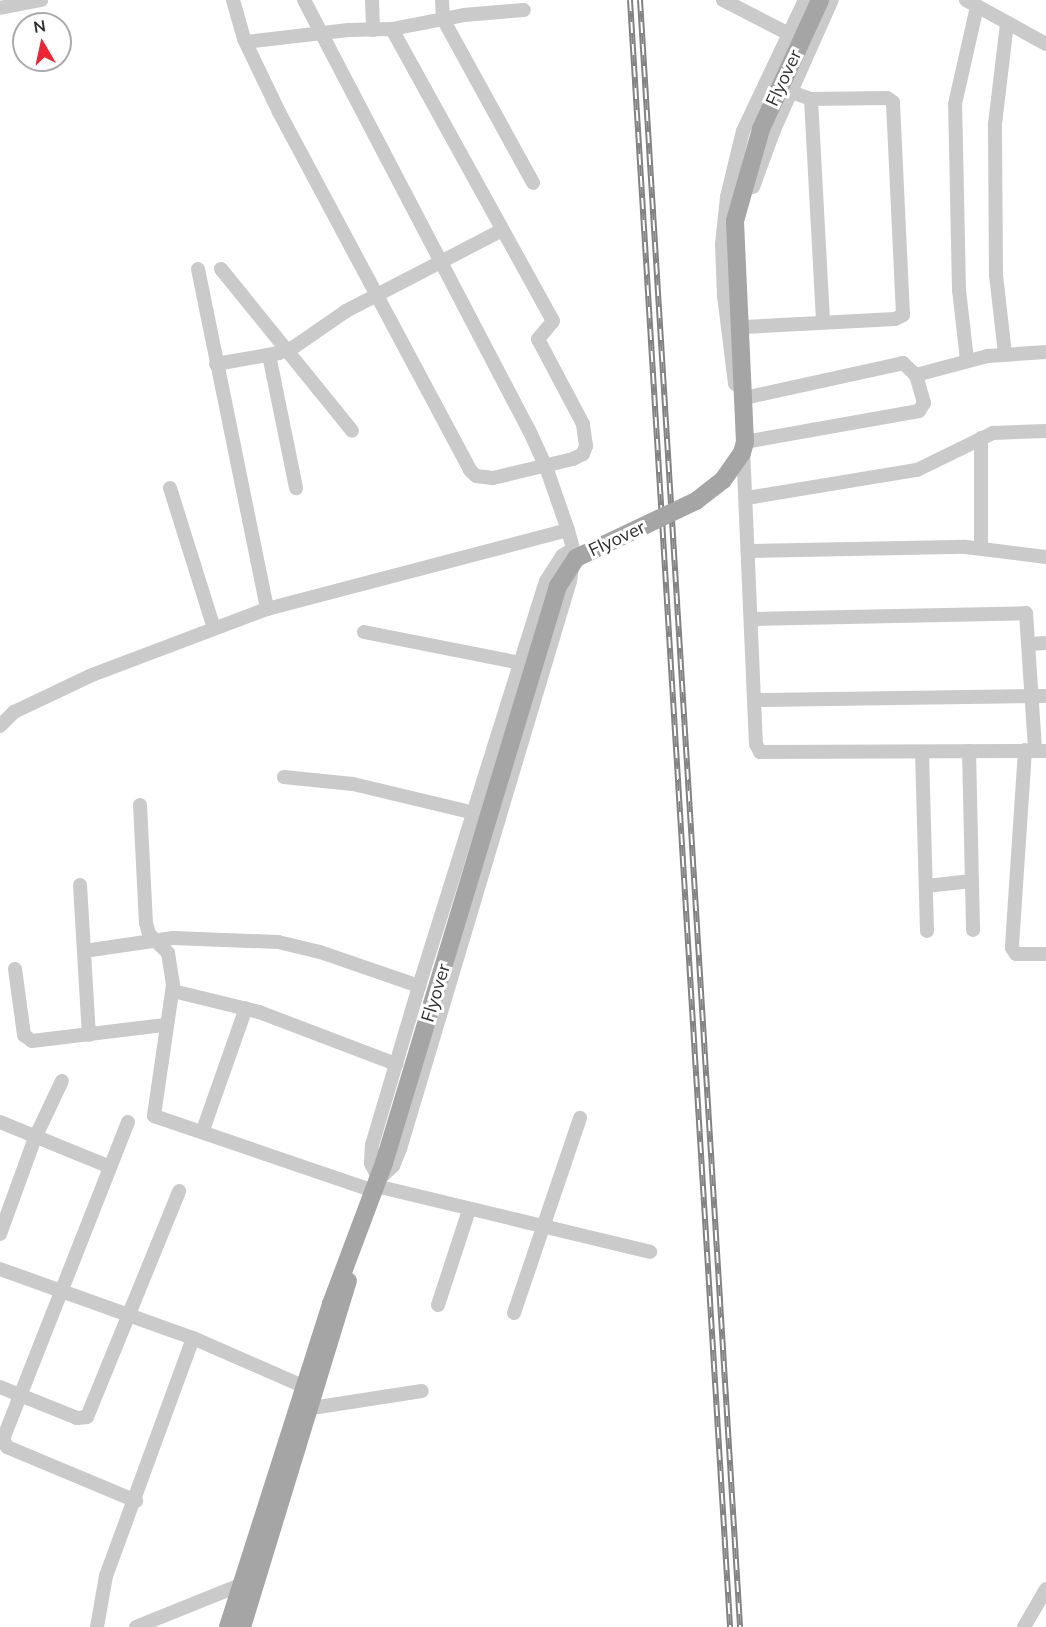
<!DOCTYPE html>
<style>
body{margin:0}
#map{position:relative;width:1046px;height:1627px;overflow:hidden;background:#fff;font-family:Mulish,sans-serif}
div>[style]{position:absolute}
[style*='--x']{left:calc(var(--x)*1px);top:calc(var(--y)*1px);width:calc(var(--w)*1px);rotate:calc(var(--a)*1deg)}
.minor>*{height:14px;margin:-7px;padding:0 7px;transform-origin:7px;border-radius:7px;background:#cacaca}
.major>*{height:18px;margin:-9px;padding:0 9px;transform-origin:9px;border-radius:9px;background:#a5a5a5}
.rail>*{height:6px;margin-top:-3px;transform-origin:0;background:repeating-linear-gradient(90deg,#fff 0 11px,#828282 0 22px);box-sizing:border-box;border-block:2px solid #828282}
.major-bridge>*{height:18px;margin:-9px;padding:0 9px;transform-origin:9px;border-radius:9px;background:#a5a5a5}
span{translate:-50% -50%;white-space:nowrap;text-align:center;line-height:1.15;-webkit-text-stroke:6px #fff;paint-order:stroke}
.street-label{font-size:18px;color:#2d2d2d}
.north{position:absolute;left:12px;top:12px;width:60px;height:60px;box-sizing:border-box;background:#fff;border:2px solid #ababab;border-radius:50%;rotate:351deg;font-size:16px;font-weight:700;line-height:24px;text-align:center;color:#2d2d2d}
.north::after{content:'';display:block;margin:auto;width:21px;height:27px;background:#ef2433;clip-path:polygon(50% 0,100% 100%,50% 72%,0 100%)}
</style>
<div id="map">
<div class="minor">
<div style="--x:233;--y:0;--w:41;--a:74.2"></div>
<div style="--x:244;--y:39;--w:81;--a:64.4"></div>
<div style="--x:279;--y:112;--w:406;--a:61.9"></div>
<div style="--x:470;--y:470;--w:8;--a:45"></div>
<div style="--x:476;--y:476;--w:17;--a:7"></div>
<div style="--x:493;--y:478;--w:82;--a:-13.4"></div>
<div style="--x:573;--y:459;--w:11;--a:-27"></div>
<div style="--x:583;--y:454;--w:9;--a:-69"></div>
<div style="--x:586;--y:446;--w:22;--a:-98"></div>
<div style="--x:583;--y:424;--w:96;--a:-117.9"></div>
<div style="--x:538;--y:339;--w:23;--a:-50"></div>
<div style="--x:553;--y:321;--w:333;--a:-118.9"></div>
<div style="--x:304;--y:0;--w:485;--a:62.4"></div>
<div style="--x:529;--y:430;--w:41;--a:65.3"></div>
<div style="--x:546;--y:467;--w:67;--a:70.8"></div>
<div style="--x:568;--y:530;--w:20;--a:75"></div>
<div style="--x:573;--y:549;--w:9;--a:90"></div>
<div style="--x:573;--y:558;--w:23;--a:97"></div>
<div style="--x:570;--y:581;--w:593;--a:106.66"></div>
<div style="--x:400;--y:1149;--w:18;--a:112"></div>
<div style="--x:393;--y:1166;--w:19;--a:137"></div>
<div style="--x:379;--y:1179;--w:18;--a:-117"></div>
<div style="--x:371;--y:1163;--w:18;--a:-87"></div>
<div style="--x:372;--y:1145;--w:166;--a:-73.5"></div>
<div style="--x:419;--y:986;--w:424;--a:-72.6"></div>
<div style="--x:546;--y:581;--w:30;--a:-57"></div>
<div style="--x:562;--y:556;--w:13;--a:-32"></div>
<div style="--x:372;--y:0;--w:30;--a:88"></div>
<div style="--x:442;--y:0;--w:19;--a:87"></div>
<div style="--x:443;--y:19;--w:187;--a:61.2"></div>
<div style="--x:723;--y:0;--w:72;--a:27.3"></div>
<div style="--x:966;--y:0;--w:91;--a:28.8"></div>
<div style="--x:0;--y:8;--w:42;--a:-11"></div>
<div style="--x:246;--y:42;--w:103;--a:-6.7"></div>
<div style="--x:348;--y:30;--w:44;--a:-1.3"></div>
<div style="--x:392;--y:29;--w:73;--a:-11"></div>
<div style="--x:464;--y:15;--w:60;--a:-4.8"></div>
<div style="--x:811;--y:99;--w:223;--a:86.9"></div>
<div style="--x:753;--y:187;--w:61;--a:-69.8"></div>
<div style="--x:774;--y:130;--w:142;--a:-66"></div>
<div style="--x:198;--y:269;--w:347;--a:78.5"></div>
<div style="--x:221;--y:269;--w:208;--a:51"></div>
<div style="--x:744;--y:327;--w:151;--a:-3"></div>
<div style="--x:895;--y:319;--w:9;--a:-27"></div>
<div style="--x:903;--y:315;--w:213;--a:-92.7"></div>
<div style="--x:893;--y:102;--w:7;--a:-146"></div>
<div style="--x:887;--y:98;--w:76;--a:179.2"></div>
<div style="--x:811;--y:99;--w:21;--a:-161"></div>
<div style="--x:1005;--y:354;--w:80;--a:-96.5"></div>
<div style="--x:996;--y:275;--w:151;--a:-90.4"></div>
<div style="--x:995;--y:124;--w:101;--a:-83.2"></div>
<div style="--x:269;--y:355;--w:136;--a:78.5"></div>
<div style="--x:967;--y:360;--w:70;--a:-96.5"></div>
<div style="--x:959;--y:290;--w:186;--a:-91.2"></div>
<div style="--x:955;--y:104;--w:100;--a:-77.3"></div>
<div style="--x:216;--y:364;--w:64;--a:-9.9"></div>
<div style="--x:279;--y:353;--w:16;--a:-22"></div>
<div style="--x:294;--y:347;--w:63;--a:-34.7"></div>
<div style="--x:346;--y:311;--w:176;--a:-27.4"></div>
<div style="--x:916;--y:375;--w:74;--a:-14.8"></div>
<div style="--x:988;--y:356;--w:58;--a:-3.9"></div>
<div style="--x:735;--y:384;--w:89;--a:-97.1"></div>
<div style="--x:724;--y:296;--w:52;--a:-92.2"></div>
<div style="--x:722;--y:244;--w:47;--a:-83.9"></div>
<div style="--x:727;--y:197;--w:68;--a:-76.4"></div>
<div style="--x:743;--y:131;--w:145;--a:-64.7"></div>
<div style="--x:749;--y:397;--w:158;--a:-12.4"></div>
<div style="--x:903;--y:363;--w:18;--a:43"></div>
<div style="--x:916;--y:375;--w:29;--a:74"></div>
<div style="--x:924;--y:403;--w:9;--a:122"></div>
<div style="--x:919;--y:411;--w:171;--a:169.9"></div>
<div style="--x:743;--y:448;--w:296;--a:87.5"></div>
<div style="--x:756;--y:744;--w:9;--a:63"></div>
<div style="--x:760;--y:752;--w:286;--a:-0.2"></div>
<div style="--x:170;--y:488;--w:147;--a:72.6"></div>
<div style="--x:747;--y:498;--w:172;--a:-9.4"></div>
<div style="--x:917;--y:470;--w:85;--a:-26"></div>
<div style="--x:993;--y:433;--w:53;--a:-2.2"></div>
<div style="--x:981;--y:548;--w:110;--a:-90"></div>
<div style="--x:748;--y:551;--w:218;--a:-1.1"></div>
<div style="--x:966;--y:547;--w:81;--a:7.1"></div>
<div style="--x:751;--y:619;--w:275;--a:-1.2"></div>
<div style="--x:1026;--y:613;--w:137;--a:86.2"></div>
<div style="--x:364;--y:632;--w:159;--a:11.2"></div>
<div style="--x:1030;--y:644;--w:16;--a:-4"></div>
<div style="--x:755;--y:700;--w:291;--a:-0.8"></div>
<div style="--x:0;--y:726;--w:20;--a:-45"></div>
<div style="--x:14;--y:712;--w:86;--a:-25.4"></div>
<div style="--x:92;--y:675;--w:187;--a:-20.7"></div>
<div style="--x:267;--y:609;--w:311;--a:-14.7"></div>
<div style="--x:1025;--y:750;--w:198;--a:93.8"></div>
<div style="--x:1012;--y:948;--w:7;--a:56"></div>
<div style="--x:1016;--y:954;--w:30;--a:0"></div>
<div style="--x:969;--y:751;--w:179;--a:88.7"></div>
<div style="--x:922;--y:752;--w:179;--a:88.4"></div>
<div style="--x:284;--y:777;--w:69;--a:5.8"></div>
<div style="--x:353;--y:784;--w:125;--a:13.4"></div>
<div style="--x:140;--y:805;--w:118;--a:87.1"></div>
<div style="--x:146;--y:923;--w:11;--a:75"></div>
<div style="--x:149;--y:934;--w:27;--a:45"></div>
<div style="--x:168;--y:953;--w:32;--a:81"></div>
<div style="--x:173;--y:985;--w:132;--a:98.3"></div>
<div style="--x:154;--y:1116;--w:232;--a:18.8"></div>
<div style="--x:80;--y:885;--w:150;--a:86.6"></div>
<div style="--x:926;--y:886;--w:46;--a:-6.2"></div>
<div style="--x:84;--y:951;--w:90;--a:-8.3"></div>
<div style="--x:173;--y:938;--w:105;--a:2.2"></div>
<div style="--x:278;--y:942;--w:43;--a:13.4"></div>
<div style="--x:320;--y:952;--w:105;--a:19"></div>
<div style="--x:15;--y:969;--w:67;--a:82.2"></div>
<div style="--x:24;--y:1035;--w:10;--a:37"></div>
<div style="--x:32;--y:1041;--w:134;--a:-6.9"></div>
<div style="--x:173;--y:991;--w:89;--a:13.7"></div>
<div style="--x:259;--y:1012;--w:147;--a:20.8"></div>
<div style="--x:0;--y:1122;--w:119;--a:22.2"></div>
<div style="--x:128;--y:1122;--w:341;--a:111.5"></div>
<div style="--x:3;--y:1439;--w:9;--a:63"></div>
<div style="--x:7;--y:1447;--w:140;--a:22.7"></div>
<div style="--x:203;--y:1130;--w:129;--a:-70.6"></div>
<div style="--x:376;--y:1186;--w:282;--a:13.5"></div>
<div style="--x:0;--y:1234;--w:102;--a:-70"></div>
<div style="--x:35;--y:1138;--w:63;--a:-64.7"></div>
<div style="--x:0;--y:1269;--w:205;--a:19.7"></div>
<div style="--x:193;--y:1338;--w:120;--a:23.6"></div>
<div style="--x:438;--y:1305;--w:100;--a:-71.9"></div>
<div style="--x:514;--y:1313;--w:206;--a:-71.3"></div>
<div style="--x:0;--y:1387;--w:83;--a:21.9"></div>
<div style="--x:77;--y:1418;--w:10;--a:-6"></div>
<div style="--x:87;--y:1417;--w:244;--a:-67.8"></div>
<div style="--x:312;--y:1408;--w:111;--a:-8.8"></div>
<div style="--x:97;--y:1627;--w:52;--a:-80"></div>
<div style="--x:106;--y:1576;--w:253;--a:-69.9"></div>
<div style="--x:136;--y:1627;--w:121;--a:-21.9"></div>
<div style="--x:1024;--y:1627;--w:44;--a:-59.9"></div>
</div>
<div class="major">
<div style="--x:228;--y:1627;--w:339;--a:-72.3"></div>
<div style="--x:331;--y:1304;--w:151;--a:-69.4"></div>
<div style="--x:242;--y:1627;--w:362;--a:-73"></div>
</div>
<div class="rail">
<div style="--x:630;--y:0;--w:1630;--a:86.48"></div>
<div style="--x:640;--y:0;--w:1630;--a:86.48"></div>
</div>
<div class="major-bridge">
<div style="--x:384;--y:1163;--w:603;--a:-73.22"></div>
<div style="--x:558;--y:586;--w:33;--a:-57"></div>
<div style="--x:576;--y:558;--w:133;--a:-25.4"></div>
<div style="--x:696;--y:501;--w:34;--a:-38"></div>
<div style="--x:723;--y:480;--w:33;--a:-55"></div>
<div style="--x:742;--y:453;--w:11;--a:-75"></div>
<div style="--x:745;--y:442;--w:221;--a:-92.6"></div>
<div style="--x:735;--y:221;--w:96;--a:-74.2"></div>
<div style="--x:761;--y:129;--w:142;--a:-65.4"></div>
</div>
<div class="street-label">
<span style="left:784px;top:78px;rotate:-65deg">Flyover</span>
<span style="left:617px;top:539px;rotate:-25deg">Flyover</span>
<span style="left:436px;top:993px;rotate:-73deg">Flyover</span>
</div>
<div class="north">N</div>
</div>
